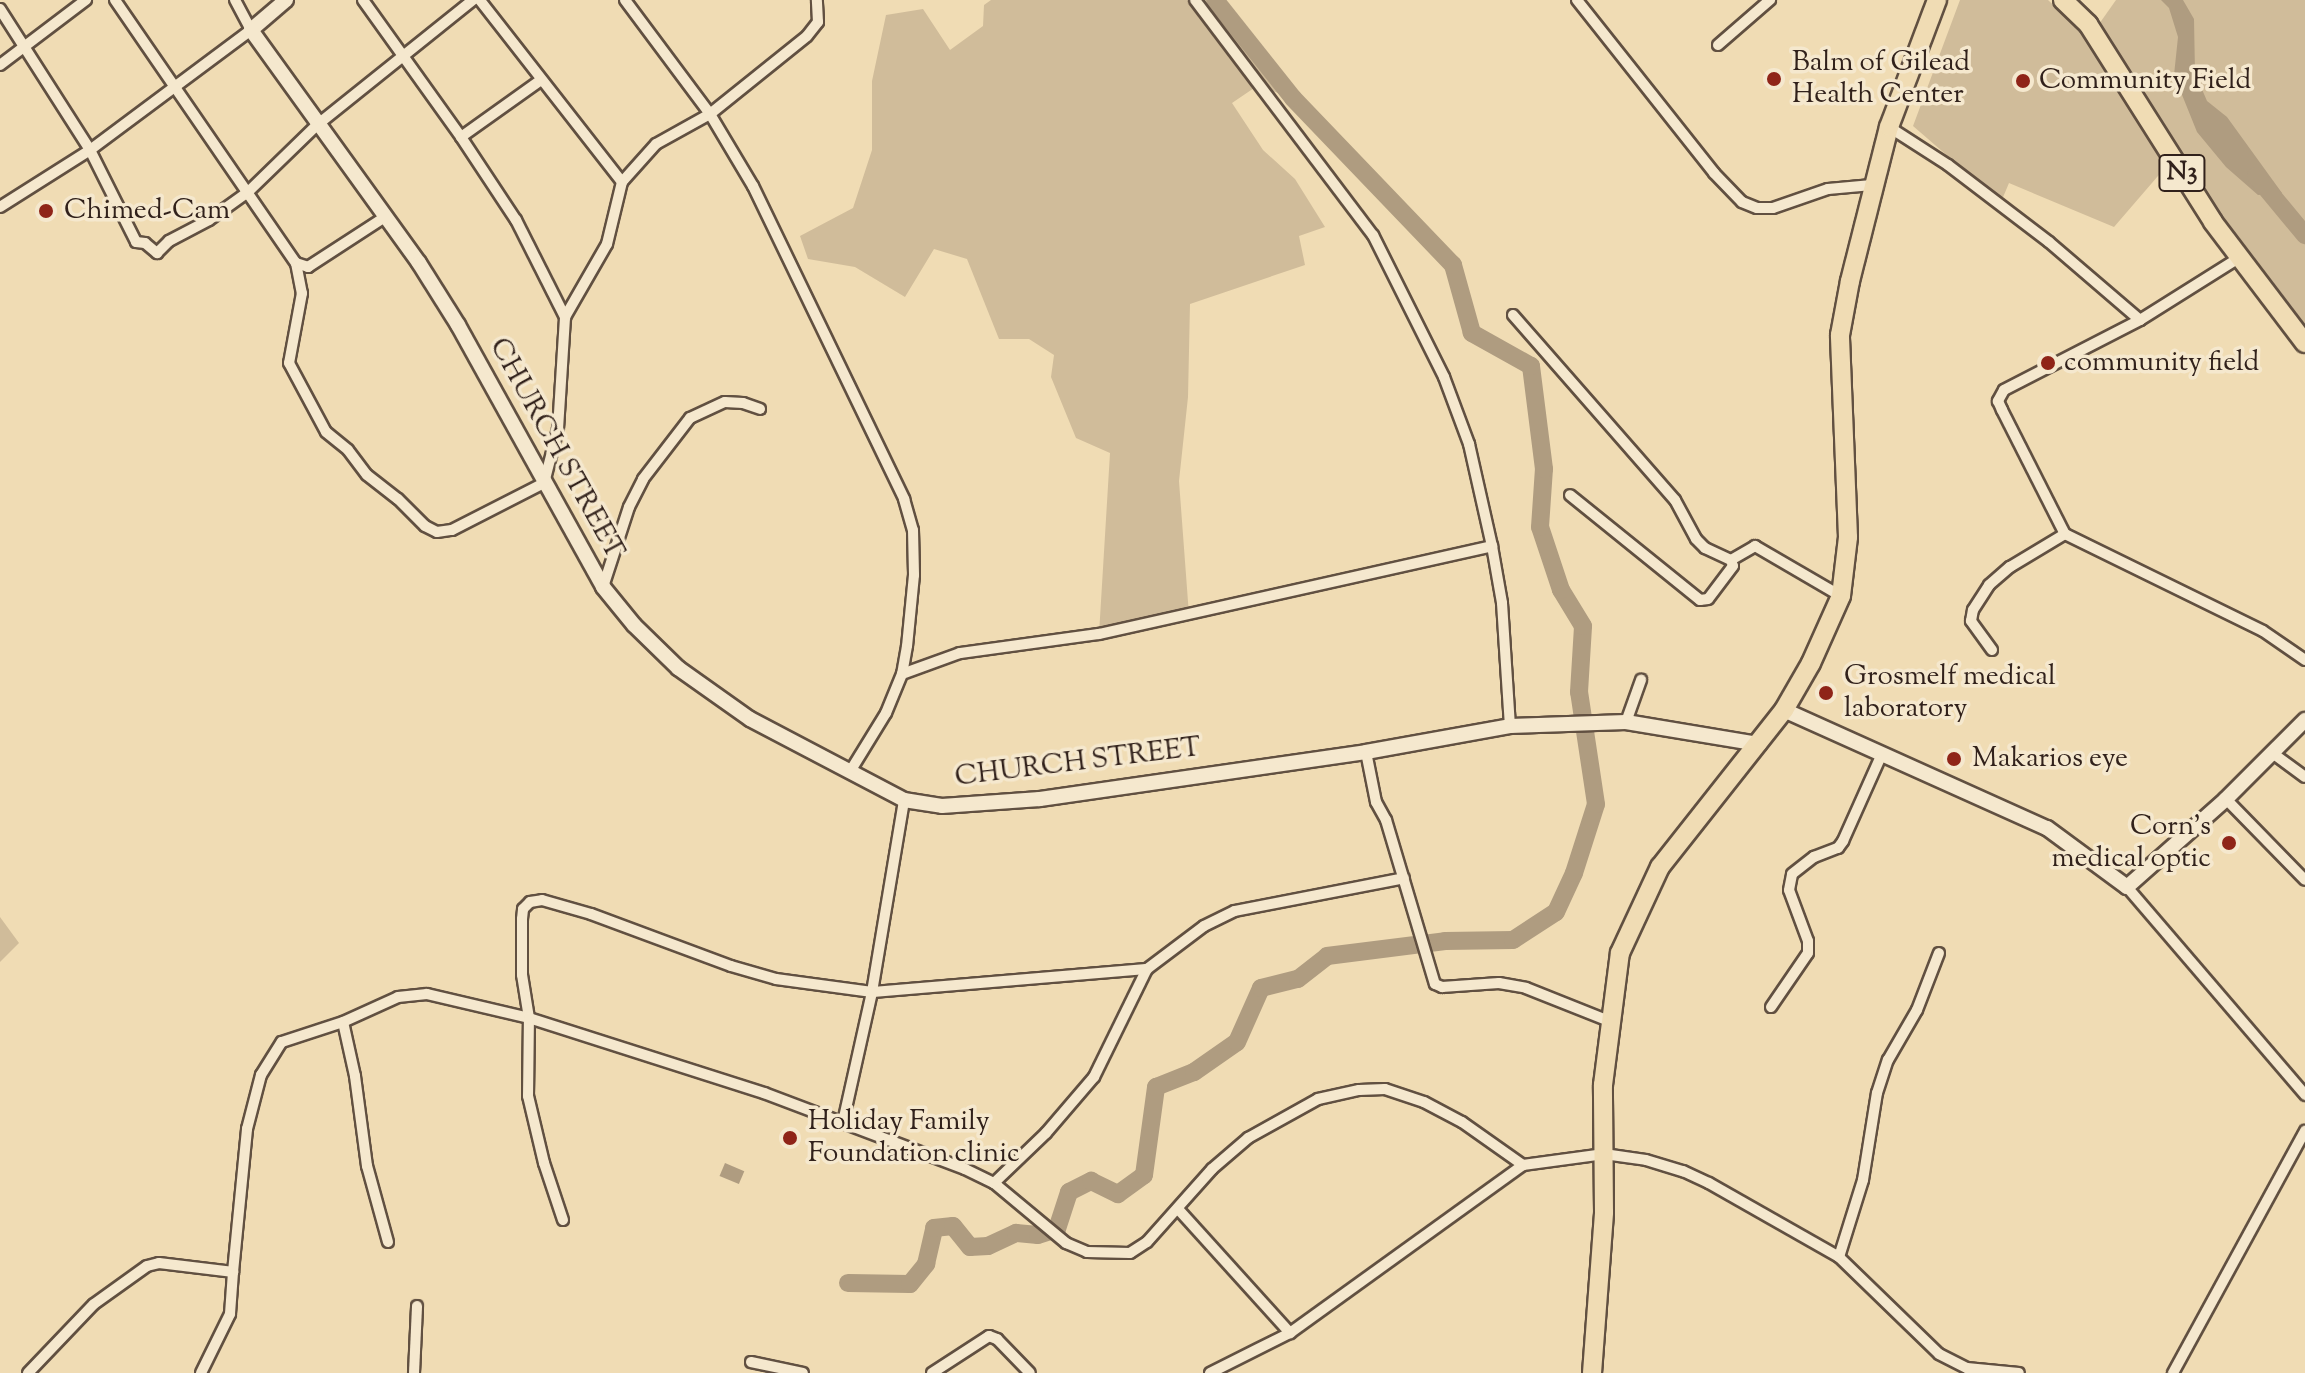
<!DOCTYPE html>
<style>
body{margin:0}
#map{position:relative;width:2305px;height:1373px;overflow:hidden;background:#f0dcb4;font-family:"Sorts Mill Goudy",serif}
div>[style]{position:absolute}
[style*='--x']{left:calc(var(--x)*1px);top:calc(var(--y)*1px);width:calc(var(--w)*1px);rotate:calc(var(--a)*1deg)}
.green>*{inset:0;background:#d0bc9a}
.water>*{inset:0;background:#af9c80;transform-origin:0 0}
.river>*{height:18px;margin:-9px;padding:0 9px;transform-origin:9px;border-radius:9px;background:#af9c80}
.roads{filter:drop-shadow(2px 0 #615041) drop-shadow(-2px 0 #615041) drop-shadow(0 2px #615041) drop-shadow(0 -2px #615041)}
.street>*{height:10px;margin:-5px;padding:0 5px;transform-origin:5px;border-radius:5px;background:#f5e8ce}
.secondary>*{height:14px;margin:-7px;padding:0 7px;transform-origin:7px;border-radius:7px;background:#f5e8ce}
.highway>*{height:18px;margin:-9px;padding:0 9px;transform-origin:9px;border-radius:9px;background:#f0dcb4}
.dots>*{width:22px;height:22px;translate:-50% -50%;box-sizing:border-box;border:4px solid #f5e8ce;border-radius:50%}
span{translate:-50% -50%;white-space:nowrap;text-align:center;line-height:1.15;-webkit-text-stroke:7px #f5e8ce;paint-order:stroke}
.shield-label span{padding:2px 6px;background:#f5e8ce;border:2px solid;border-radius:6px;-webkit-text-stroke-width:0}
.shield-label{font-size:26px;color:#31211b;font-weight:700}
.poi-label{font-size:28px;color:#31211b}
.left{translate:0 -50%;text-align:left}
.right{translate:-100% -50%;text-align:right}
.street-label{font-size:28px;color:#31211b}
</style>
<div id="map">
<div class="green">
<div style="clip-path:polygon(991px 0,1215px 0,1293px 98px,1257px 86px,1232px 103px,1263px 150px,1295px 179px,1325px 227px,1299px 236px,1305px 265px,1190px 304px,1188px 397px,1179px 481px,1189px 615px,1099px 634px,1110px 453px,1076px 438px,1051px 377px,1054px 355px,1029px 339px,999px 339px,967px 259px,934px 249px,905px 297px,855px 267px,808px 259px,800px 236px,853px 208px,872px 150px,872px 81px,886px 15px,923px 9px,950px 50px,983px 26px,984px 5px)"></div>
<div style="clip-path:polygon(1960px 0,2048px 0,2085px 35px,2173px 165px,2164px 169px,2114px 227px,2009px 183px,2001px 202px,1913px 126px)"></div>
<div style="clip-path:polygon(2116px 0,2305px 0,2305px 353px,2213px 222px,2092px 34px)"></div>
<div style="clip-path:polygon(0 917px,19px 943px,0 962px)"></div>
</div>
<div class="water">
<div style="clip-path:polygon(2161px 0,2183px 0,2194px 19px,2195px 73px,2207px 101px,2227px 117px,2282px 193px,2258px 195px,2226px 167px,2197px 132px,2174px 75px,2178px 37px,2169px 8px)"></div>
<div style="left:725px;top:1163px;width:21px;height:14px;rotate:23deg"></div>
</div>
<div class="river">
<div style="--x:2256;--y:176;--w:77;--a:50.3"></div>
<div style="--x:848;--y:1283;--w:62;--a:0.9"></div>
<div style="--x:910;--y:1284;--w:26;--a:-51"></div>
<div style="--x:926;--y:1264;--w:37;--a:-77"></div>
<div style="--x:934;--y:1228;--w:19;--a:-6"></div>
<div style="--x:953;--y:1226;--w:27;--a:51"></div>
<div style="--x:970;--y:1247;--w:18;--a:-3"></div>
<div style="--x:988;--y:1246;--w:31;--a:-25"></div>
<div style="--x:1016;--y:1233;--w:22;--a:5"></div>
<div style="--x:1038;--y:1235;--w:20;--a:-18"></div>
<div style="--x:1057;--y:1229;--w:39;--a:-72"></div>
<div style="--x:1069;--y:1192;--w:25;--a:-27"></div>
<div style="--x:1091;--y:1181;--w:30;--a:26"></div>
<div style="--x:1118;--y:1194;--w:32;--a:-36"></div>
<div style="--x:1144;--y:1175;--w:89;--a:-82.2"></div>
<div style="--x:1156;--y:1087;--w:41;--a:-21.5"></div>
<div style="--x:1194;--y:1072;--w:52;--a:-34.9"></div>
<div style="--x:1237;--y:1042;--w:59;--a:-66"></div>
<div style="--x:1261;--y:988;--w:38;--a:-14"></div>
<div style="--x:1298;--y:979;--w:37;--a:-38"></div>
<div style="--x:1327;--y:956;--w:119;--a:-7.2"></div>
<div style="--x:1445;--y:941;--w:68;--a:-0.8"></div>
<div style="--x:1513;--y:940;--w:51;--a:-33.1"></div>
<div style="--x:1556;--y:912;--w:43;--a:-65.2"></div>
<div style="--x:1574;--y:873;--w:72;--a:-72.3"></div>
<div style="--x:1596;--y:804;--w:113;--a:-98.6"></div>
<div style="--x:1579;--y:692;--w:66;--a:-86.5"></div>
<div style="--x:1583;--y:626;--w:42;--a:-121.4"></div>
<div style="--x:1561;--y:590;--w:66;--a:-108.4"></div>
<div style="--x:1540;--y:527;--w:58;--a:-86.1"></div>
<div style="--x:1544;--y:469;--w:104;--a:-97.2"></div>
<div style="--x:1531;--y:366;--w:68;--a:-150.8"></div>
<div style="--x:1472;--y:333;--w:71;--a:-105.6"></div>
<div style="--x:1453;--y:265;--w:231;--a:-133.8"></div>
<div style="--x:1293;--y:98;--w:125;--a:-128.5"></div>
</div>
<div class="roads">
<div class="street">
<div style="--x:115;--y:0;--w:319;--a:55.5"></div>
<div style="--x:296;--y:263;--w:31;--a:79"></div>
<div style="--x:302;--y:293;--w:71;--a:100.5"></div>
<div style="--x:289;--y:363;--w:78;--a:61.8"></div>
<div style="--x:326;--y:432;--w:28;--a:39"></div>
<div style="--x:348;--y:450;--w:31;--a:53"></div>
<div style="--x:367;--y:475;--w:39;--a:38"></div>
<div style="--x:398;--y:499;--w:38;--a:45"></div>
<div style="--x:425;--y:526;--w:13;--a:27"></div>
<div style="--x:437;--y:532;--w:15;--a:-8"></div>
<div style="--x:452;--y:530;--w:103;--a:-27.1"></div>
<div style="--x:544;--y:483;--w:56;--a:-75.5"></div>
<div style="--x:558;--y:429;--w:112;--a:-86.4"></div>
<div style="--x:565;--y:317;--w:84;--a:-60.1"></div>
<div style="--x:607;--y:244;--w:64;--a:-76.4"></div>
<div style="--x:622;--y:182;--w:231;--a:-128"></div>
<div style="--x:363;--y:0;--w:168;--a:54.4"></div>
<div style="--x:461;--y:137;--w:100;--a:56.5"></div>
<div style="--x:516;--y:220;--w:109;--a:63.2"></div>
<div style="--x:625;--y:0;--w:142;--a:53.3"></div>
<div style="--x:710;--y:114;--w:84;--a:59.2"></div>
<div style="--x:753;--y:186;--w:348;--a:64.2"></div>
<div style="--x:904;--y:499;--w:32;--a:74"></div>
<div style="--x:913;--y:530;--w:45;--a:88.7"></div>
<div style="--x:914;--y:575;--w:71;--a:95.6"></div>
<div style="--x:907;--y:646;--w:28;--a:100"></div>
<div style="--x:902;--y:674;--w:42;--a:112.3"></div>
<div style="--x:886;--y:713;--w:67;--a:121.6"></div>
<div style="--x:1195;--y:0;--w:295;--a:52.9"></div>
<div style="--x:1373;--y:235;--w:159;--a:63.4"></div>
<div style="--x:1444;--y:377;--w:72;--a:69.5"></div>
<div style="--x:1469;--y:444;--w:105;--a:77.3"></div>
<div style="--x:1492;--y:546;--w:58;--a:80"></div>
<div style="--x:1502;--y:603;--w:123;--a:86.3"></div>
<div style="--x:1577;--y:0;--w:221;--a:51.6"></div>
<div style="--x:1714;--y:173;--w:40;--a:46"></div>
<div style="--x:1742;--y:202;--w:16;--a:22"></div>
<div style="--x:1757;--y:208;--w:16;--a:0"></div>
<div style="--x:1773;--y:208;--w:58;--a:-19.1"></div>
<div style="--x:1828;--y:189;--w:44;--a:-5.2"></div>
<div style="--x:0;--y:9;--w:167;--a:57.4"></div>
<div style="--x:90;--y:150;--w:103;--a:63.4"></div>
<div style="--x:136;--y:242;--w:9;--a:6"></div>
<div style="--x:145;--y:243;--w:16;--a:40"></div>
<div style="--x:157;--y:253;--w:17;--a:-45"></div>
<div style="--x:169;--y:241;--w:45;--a:-27.7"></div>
<div style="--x:209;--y:220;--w:48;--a:-35.7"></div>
<div style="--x:248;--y:192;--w:96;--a:-44.2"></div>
<div style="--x:317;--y:125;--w:200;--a:-38.7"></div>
<div style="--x:1718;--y:45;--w:69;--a:-40.9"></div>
<div style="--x:0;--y:65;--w:108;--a:-37.1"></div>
<div style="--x:1889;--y:127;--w:70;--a:32.8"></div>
<div style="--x:1948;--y:165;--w:127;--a:37.3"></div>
<div style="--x:2049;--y:242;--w:120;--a:40.6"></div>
<div style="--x:2140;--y:320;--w:117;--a:-32.1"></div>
<div style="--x:461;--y:137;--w:98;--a:-35.5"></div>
<div style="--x:622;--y:182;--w:51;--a:-48.2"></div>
<div style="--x:656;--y:144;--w:62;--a:-29.1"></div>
<div style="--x:710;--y:114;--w:124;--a:-38.8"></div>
<div style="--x:807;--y:36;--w:18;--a:-52"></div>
<div style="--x:818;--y:22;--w:22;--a:-93"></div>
<div style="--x:0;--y:207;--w:107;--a:-32.3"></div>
<div style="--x:90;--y:150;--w:201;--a:-36.7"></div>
<div style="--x:251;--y:30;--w:34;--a:-118"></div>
<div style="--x:296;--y:263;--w:13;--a:18"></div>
<div style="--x:308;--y:267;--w:92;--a:-33"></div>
<div style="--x:1513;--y:315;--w:246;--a:48.8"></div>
<div style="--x:1675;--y:500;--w:44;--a:61.7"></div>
<div style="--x:1696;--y:539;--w:13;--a:45"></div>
<div style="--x:1705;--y:548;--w:29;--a:25"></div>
<div style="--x:1731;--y:560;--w:6;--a:72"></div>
<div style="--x:1733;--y:566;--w:41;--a:127.1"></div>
<div style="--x:1708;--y:599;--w:8;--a:173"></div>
<div style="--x:1700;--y:600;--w:167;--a:-141.1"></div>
<div style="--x:2140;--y:320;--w:153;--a:152.8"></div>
<div style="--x:2004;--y:390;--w:13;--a:119"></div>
<div style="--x:1998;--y:401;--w:10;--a:66"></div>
<div style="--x:2002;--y:410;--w:139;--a:63.1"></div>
<div style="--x:2065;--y:534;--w:220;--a:26.1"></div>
<div style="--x:2263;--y:631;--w:51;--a:34.6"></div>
<div style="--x:1731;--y:560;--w:28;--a:-30"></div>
<div style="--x:1755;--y:546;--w:99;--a:30.2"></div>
<div style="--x:603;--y:587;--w:84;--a:-72"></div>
<div style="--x:629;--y:507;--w:31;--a:-63"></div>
<div style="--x:643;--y:479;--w:77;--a:-52.4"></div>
<div style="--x:690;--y:418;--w:38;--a:-25"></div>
<div style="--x:725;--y:402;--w:18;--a:3"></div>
<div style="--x:743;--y:403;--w:18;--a:19"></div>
<div style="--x:1992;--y:650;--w:36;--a:-126"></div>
<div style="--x:1971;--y:621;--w:11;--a:-80"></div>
<div style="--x:1973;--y:610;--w:30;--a:-57"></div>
<div style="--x:1989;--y:585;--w:28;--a:-41"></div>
<div style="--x:2010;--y:567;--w:64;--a:-31"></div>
<div style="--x:902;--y:674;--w:62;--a:-19.9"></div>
<div style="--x:960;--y:653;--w:140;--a:-7.8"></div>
<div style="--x:1099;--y:634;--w:403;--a:-12.6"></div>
<div style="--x:1626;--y:722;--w:45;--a:-70.3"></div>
<div style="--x:1366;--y:752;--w:51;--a:78.7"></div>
<div style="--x:1376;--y:802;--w:21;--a:61"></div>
<div style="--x:1386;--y:820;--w:171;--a:73.4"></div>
<div style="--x:1435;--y:984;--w:8;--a:23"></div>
<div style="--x:1442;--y:987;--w:57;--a:-4"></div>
<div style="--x:1499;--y:983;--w:27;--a:10"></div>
<div style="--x:1526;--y:988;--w:89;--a:21.7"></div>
<div style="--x:2271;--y:752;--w:42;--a:36.3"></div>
<div style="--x:2226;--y:799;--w:113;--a:45.7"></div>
<div style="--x:2127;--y:887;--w:274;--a:49.4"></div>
<div style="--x:1771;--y:1007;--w:65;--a:-55.6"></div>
<div style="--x:1808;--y:953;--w:12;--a:-90"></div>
<div style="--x:1808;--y:941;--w:54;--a:-110.4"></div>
<div style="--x:1789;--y:890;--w:16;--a:-79"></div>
<div style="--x:1792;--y:874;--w:28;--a:-38"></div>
<div style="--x:1814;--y:857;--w:26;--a:-21"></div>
<div style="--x:1838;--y:848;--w:9;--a:-54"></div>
<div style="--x:1843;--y:841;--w:95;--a:-65.9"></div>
<div style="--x:843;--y:1122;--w:133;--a:-77.4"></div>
<div style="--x:872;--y:992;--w:195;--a:-80.5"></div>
<div style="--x:994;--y:1183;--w:72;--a:-43.9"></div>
<div style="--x:1046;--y:1133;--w:74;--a:-49.4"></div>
<div style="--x:1094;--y:1077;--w:120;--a:-63.9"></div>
<div style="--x:1179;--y:1210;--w:166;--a:47.9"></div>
<div style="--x:563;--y:1220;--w:60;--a:-108.4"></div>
<div style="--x:544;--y:1163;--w:69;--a:-103.4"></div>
<div style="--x:528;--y:1096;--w:78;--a:-89.3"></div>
<div style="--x:529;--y:1018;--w:44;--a:-99.2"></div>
<div style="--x:522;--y:975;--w:56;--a:-90"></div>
<div style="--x:522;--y:919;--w:10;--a:-84"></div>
<div style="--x:523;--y:909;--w:10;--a:-45"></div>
<div style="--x:530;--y:902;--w:12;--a:-9"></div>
<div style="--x:542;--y:900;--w:51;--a:15.9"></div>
<div style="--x:591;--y:914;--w:149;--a:20.4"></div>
<div style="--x:731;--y:966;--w:47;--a:16.1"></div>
<div style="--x:776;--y:979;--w:97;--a:7.7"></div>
<div style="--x:872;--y:992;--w:276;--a:-4.8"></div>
<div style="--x:1147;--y:969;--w:71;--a:-37"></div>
<div style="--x:1204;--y:926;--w:34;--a:-26"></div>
<div style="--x:1235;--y:911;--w:172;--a:-11"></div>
<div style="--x:388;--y:1242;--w:79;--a:-105.4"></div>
<div style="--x:367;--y:1166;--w:91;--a:-97.6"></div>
<div style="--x:355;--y:1076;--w:55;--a:-102.5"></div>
<div style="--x:343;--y:1022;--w:60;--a:-24.4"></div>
<div style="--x:398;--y:997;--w:29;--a:-6"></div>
<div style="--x:427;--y:994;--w:105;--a:13.2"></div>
<div style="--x:529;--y:1018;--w:247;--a:17.7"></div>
<div style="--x:764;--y:1093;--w:215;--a:20.7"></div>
<div style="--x:965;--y:1169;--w:32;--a:26"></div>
<div style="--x:994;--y:1183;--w:94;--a:39.8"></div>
<div style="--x:1066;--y:1243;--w:23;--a:23"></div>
<div style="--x:1087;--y:1252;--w:43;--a:1.3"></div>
<div style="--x:1130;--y:1253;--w:20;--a:-33"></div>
<div style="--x:1147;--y:1242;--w:98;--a:-48.3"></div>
<div style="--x:1212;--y:1169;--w:48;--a:-40.7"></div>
<div style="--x:1248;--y:1138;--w:80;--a:-29.1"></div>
<div style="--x:1318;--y:1099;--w:42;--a:-12.4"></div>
<div style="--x:1359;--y:1090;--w:26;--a:-2"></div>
<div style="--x:1385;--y:1089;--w:41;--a:18.4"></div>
<div style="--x:1424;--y:1102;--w:43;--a:27.8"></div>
<div style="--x:1462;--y:1122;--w:75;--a:35.2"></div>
<div style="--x:1839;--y:1257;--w:81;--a:-72.7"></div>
<div style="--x:1863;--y:1180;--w:88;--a:-80.9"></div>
<div style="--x:1877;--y:1093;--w:35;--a:-72"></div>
<div style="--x:1888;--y:1060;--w:58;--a:-59.9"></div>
<div style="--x:1917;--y:1010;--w:61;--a:-68.9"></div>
<div style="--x:751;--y:1362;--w:53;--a:11.9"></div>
<div style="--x:28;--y:1373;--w:95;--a:-46.3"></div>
<div style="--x:94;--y:1304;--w:65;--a:-35.6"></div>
<div style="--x:147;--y:1266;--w:12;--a:-14"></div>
<div style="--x:159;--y:1263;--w:75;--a:6.9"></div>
<div style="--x:233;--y:1272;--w:144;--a:-84.4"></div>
<div style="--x:247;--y:1129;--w:56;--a:-75.5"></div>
<div style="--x:261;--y:1075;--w:39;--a:-58"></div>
<div style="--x:282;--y:1042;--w:64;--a:-18.2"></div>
<div style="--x:201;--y:1373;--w:66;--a:-63.8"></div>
<div style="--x:230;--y:1314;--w:42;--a:-85.9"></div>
<div style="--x:414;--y:1373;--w:67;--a:-87.4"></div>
<div style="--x:932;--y:1373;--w:68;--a:-33"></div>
<div style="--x:989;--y:1336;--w:9;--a:21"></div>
<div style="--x:997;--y:1339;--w:47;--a:45.9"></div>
<div style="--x:1210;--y:1373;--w:89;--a:-26.6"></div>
<div style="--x:1290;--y:1333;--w:287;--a:-35.8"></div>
<div style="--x:1523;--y:1165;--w:82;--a:-7.7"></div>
<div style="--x:1604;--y:1154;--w:42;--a:8.1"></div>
<div style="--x:1646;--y:1160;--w:39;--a:17"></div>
<div style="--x:1683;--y:1171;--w:29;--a:25"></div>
<div style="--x:1709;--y:1183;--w:150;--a:29.6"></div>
<div style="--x:1839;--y:1257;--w:139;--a:44.1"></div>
<div style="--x:1939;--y:1354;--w:31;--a:27"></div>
<div style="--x:1967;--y:1368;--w:52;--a:5.5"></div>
<div style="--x:2173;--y:1373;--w:276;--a:-61.4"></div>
</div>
<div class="secondary">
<div style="--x:286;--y:0;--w:46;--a:139.4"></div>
<div style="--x:251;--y:30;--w:287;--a:54.2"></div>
<div style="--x:419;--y:263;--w:73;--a:57.8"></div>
<div style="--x:458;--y:325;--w:299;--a:61"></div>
<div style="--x:603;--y:587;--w:49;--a:50.8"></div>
<div style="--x:634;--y:625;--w:62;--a:44.3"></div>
<div style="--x:678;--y:668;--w:88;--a:35.3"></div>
<div style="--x:750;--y:719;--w:174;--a:27.7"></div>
<div style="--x:904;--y:800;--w:38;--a:9"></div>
<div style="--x:942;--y:806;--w:98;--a:-4.1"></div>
<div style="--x:1040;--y:799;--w:329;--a:-8.2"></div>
<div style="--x:1366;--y:752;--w:146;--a:-10.2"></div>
<div style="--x:1510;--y:726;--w:116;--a:-2"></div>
<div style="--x:1626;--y:722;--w:135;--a:9.4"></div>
<div style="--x:1784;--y:710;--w:288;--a:24.2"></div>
<div style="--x:2047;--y:828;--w:99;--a:36.4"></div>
<div style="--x:2127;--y:887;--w:132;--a:-41.6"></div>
<div style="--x:2226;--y:799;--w:112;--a:-45"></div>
</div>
<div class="highway">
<div style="--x:2063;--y:0;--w:35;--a:44"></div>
<div style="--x:2088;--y:24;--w:234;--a:57.7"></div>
<div style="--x:2213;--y:222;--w:152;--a:52.8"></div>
<div style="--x:1592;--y:1373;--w:161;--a:-85.7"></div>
<div style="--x:1604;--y:1212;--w:127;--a:-90.5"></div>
<div style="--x:1603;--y:1085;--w:133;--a:-82.7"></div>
<div style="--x:1620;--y:953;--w:95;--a:-65.1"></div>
<div style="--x:1660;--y:867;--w:200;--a:-51.7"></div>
<div style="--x:1784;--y:710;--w:54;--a:-60.1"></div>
<div style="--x:1811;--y:663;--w:73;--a:-65.9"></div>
<div style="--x:1841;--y:596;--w:59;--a:-83.2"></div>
<div style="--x:1848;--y:537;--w:202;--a:-92.3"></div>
<div style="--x:1840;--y:335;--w:55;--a:-79.5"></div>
<div style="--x:1850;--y:281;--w:159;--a:-75.8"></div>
<div style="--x:1889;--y:127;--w:136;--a:-69.3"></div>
</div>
</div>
<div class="dots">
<div style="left:1774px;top:79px;background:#8f2418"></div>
<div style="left:2023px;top:81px;background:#8f2418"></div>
<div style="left:46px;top:211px;background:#8f2418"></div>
<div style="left:2048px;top:363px;background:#8f2418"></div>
<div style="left:1826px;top:693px;background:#8f2418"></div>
<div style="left:1954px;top:759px;background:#8f2418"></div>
<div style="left:2229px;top:843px;background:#8f2418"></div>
<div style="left:790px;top:1138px;background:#8f2418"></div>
</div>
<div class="shield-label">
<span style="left:2182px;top:173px">N3</span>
</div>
<div class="poi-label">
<span class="left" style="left:1792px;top:79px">Balm of Gilead<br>Health Center</span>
<span class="left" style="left:2039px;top:81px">Community Field</span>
<span class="left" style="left:64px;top:211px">Chimed-Cam</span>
<span class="left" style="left:2064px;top:363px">community field</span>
<span class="left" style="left:1844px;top:693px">Grosmelf medical<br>laboratory</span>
<span class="left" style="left:1972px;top:759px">Makarios eye</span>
<span class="right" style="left:2211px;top:843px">Corn's<br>medical optic</span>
<span class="left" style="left:808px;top:1138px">Holiday Family<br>Foundation clinic</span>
</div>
<div class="street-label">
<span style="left:556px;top:449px;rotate:61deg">CHURCH STREET</span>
<span style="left:1078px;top:763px;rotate:-7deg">CHURCH STREET</span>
</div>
</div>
